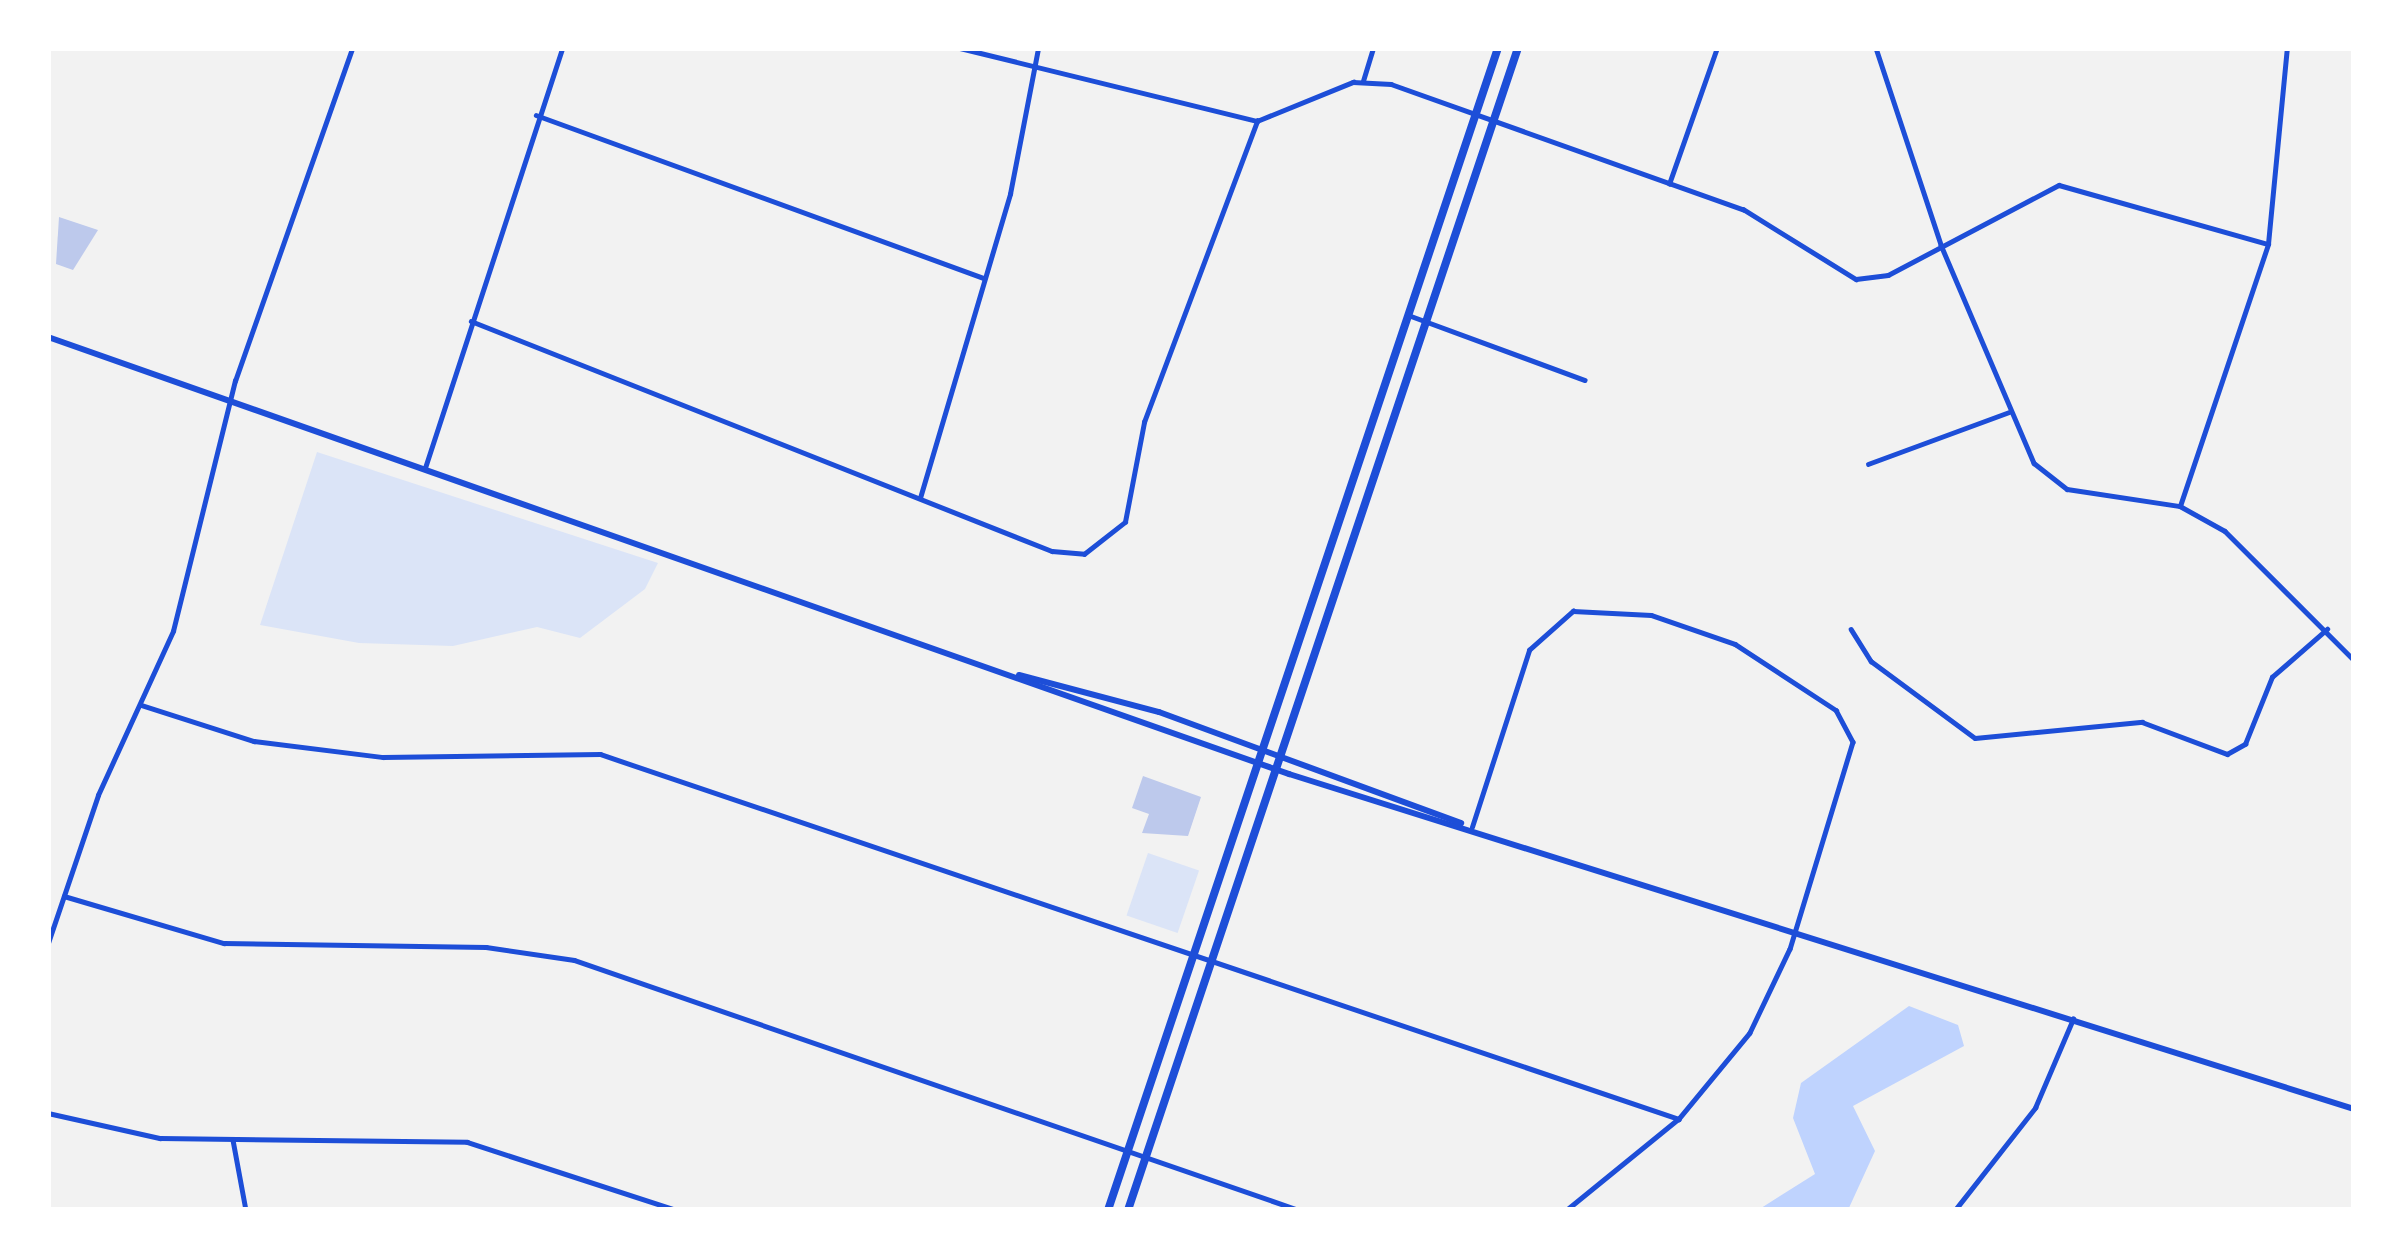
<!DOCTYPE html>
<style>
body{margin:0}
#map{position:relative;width:2402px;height:1258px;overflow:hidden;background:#f2f2f2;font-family:Poppins,sans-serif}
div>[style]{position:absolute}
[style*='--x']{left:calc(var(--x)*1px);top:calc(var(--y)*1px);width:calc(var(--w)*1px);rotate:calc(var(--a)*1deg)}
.green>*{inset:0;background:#dbe4f7;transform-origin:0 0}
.water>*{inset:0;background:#bfd3fe}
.building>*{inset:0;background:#bdc9ec}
.minor>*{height:4.5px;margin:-2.25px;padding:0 2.25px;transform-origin:2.25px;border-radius:2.25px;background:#1d4ed8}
.secondary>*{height:6px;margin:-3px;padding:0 3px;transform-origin:3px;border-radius:3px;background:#1d4ed8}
.primary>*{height:8px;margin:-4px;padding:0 4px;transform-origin:4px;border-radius:4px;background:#1d4ed8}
span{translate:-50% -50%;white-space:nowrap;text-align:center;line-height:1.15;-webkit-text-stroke:9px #fff;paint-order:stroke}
.frame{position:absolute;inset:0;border:51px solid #fff;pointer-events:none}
</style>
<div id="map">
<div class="green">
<div style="clip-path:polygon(317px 452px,658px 563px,645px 589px,580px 638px,537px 627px,453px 646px,359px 643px,260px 625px)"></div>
<div style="left:1148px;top:853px;width:54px;height:66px;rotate:19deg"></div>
</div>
<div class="water">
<div style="clip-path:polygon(1909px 1006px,1958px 1025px,1964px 1046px,1853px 1106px,1875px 1151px,1848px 1210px,1758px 1210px,1815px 1174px,1793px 1118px,1801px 1083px)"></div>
</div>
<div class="building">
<div style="clip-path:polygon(59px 217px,98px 230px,73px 270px,56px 264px)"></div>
<div style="clip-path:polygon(1143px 776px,1201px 797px,1188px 836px,1142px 833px,1149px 814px,1132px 808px)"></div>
</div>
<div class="minor">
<div style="--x:960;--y:48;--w:306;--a:13.8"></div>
<div style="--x:1257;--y:121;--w:104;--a:-22.1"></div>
<div style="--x:1353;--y:82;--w:38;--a:3"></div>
<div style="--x:1391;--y:84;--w:374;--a:19.6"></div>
<div style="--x:1743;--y:209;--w:133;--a:31.8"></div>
<div style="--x:1856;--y:279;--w:32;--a:-7"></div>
<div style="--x:1888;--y:275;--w:193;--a:-27.8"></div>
<div style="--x:2059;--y:185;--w:217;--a:15.8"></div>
<div style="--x:1876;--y:48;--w:207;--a:71.7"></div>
<div style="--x:1941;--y:245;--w:237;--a:66.9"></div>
<div style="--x:2034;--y:463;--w:42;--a:38.2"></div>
<div style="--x:2067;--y:489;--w:114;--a:8.6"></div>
<div style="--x:2180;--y:506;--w:51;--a:29.1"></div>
<div style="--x:2225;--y:531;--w:182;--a:45"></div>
<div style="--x:1363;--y:81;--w:34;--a:-73"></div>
<div style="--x:536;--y:115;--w:477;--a:20"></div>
<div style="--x:1669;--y:184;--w:144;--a:-70.6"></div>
<div style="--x:1411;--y:316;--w:185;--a:20.2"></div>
<div style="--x:471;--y:321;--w:625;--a:21.6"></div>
<div style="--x:1052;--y:551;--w:32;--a:5"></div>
<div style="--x:1084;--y:554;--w:52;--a:-38"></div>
<div style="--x:1125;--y:522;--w:102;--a:-79.2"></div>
<div style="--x:1144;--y:422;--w:322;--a:-69.4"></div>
<div style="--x:1868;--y:464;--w:150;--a:-20.2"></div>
<div style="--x:425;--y:468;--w:442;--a:-71.9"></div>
<div style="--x:920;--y:498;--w:317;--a:-73.5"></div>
<div style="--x:1010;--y:194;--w:149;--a:-79.1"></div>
<div style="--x:2180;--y:506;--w:276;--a:-71.4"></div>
<div style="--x:2268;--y:244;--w:197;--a:-84.5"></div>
<div style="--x:1851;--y:629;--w:38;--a:58"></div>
<div style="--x:1871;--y:661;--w:129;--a:36.5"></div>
<div style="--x:1975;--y:738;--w:168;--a:-5.5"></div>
<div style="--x:2142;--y:722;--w:91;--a:20.6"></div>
<div style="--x:2227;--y:754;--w:21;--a:-29"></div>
<div style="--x:2245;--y:744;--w:72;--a:-68.1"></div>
<div style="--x:2272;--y:677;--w:73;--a:-41.1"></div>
<div style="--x:141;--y:705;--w:119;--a:17.7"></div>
<div style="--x:254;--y:741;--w:130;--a:7.1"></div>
<div style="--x:383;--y:757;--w:217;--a:-0.8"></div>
<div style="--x:600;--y:754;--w:1139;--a:18.69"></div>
<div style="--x:1472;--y:827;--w:186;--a:-72.1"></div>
<div style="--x:1529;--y:650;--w:59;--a:-41.6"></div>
<div style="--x:1573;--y:611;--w:78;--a:2.9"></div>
<div style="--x:1651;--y:615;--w:89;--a:19"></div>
<div style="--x:1735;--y:644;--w:121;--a:33.2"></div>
<div style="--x:1836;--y:710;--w:36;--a:62"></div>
<div style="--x:1853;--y:742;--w:216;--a:106.9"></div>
<div style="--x:1790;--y:949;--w:93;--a:115.5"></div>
<div style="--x:1750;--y:1033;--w:112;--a:129.5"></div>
<div style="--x:1679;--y:1119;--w:144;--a:140.9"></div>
<div style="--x:64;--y:896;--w:167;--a:16.4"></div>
<div style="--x:224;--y:943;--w:262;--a:0.9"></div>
<div style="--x:486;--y:947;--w:89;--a:8.4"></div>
<div style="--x:574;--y:960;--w:767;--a:19.03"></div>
<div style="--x:48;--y:943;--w:156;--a:-71.3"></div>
<div style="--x:98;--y:795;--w:180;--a:-65.4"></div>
<div style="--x:173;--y:631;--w:258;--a:-76.1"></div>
<div style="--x:235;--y:381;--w:353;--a:-70.6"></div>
<div style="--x:48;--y:1113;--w:115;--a:12.6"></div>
<div style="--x:160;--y:1138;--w:307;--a:0.7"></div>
<div style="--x:467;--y:1142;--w:220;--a:18"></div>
<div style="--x:233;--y:1140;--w:71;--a:79.5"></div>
<div style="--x:1955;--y:1210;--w:130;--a:-51.9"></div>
<div style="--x:2035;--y:1108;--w:97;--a:-66.9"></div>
</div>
<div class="secondary">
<div style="--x:48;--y:337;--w:1316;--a:19.4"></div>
<div style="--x:1289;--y:774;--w:1116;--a:17.46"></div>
<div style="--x:1019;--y:675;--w:145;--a:14.8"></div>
<div style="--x:1159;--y:712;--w:322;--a:20.2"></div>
</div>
<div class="primary">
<div style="--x:1108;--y:1210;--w:1226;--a:-71.45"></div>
<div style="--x:1128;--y:1210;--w:1226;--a:-71.45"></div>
</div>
<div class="frame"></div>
</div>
